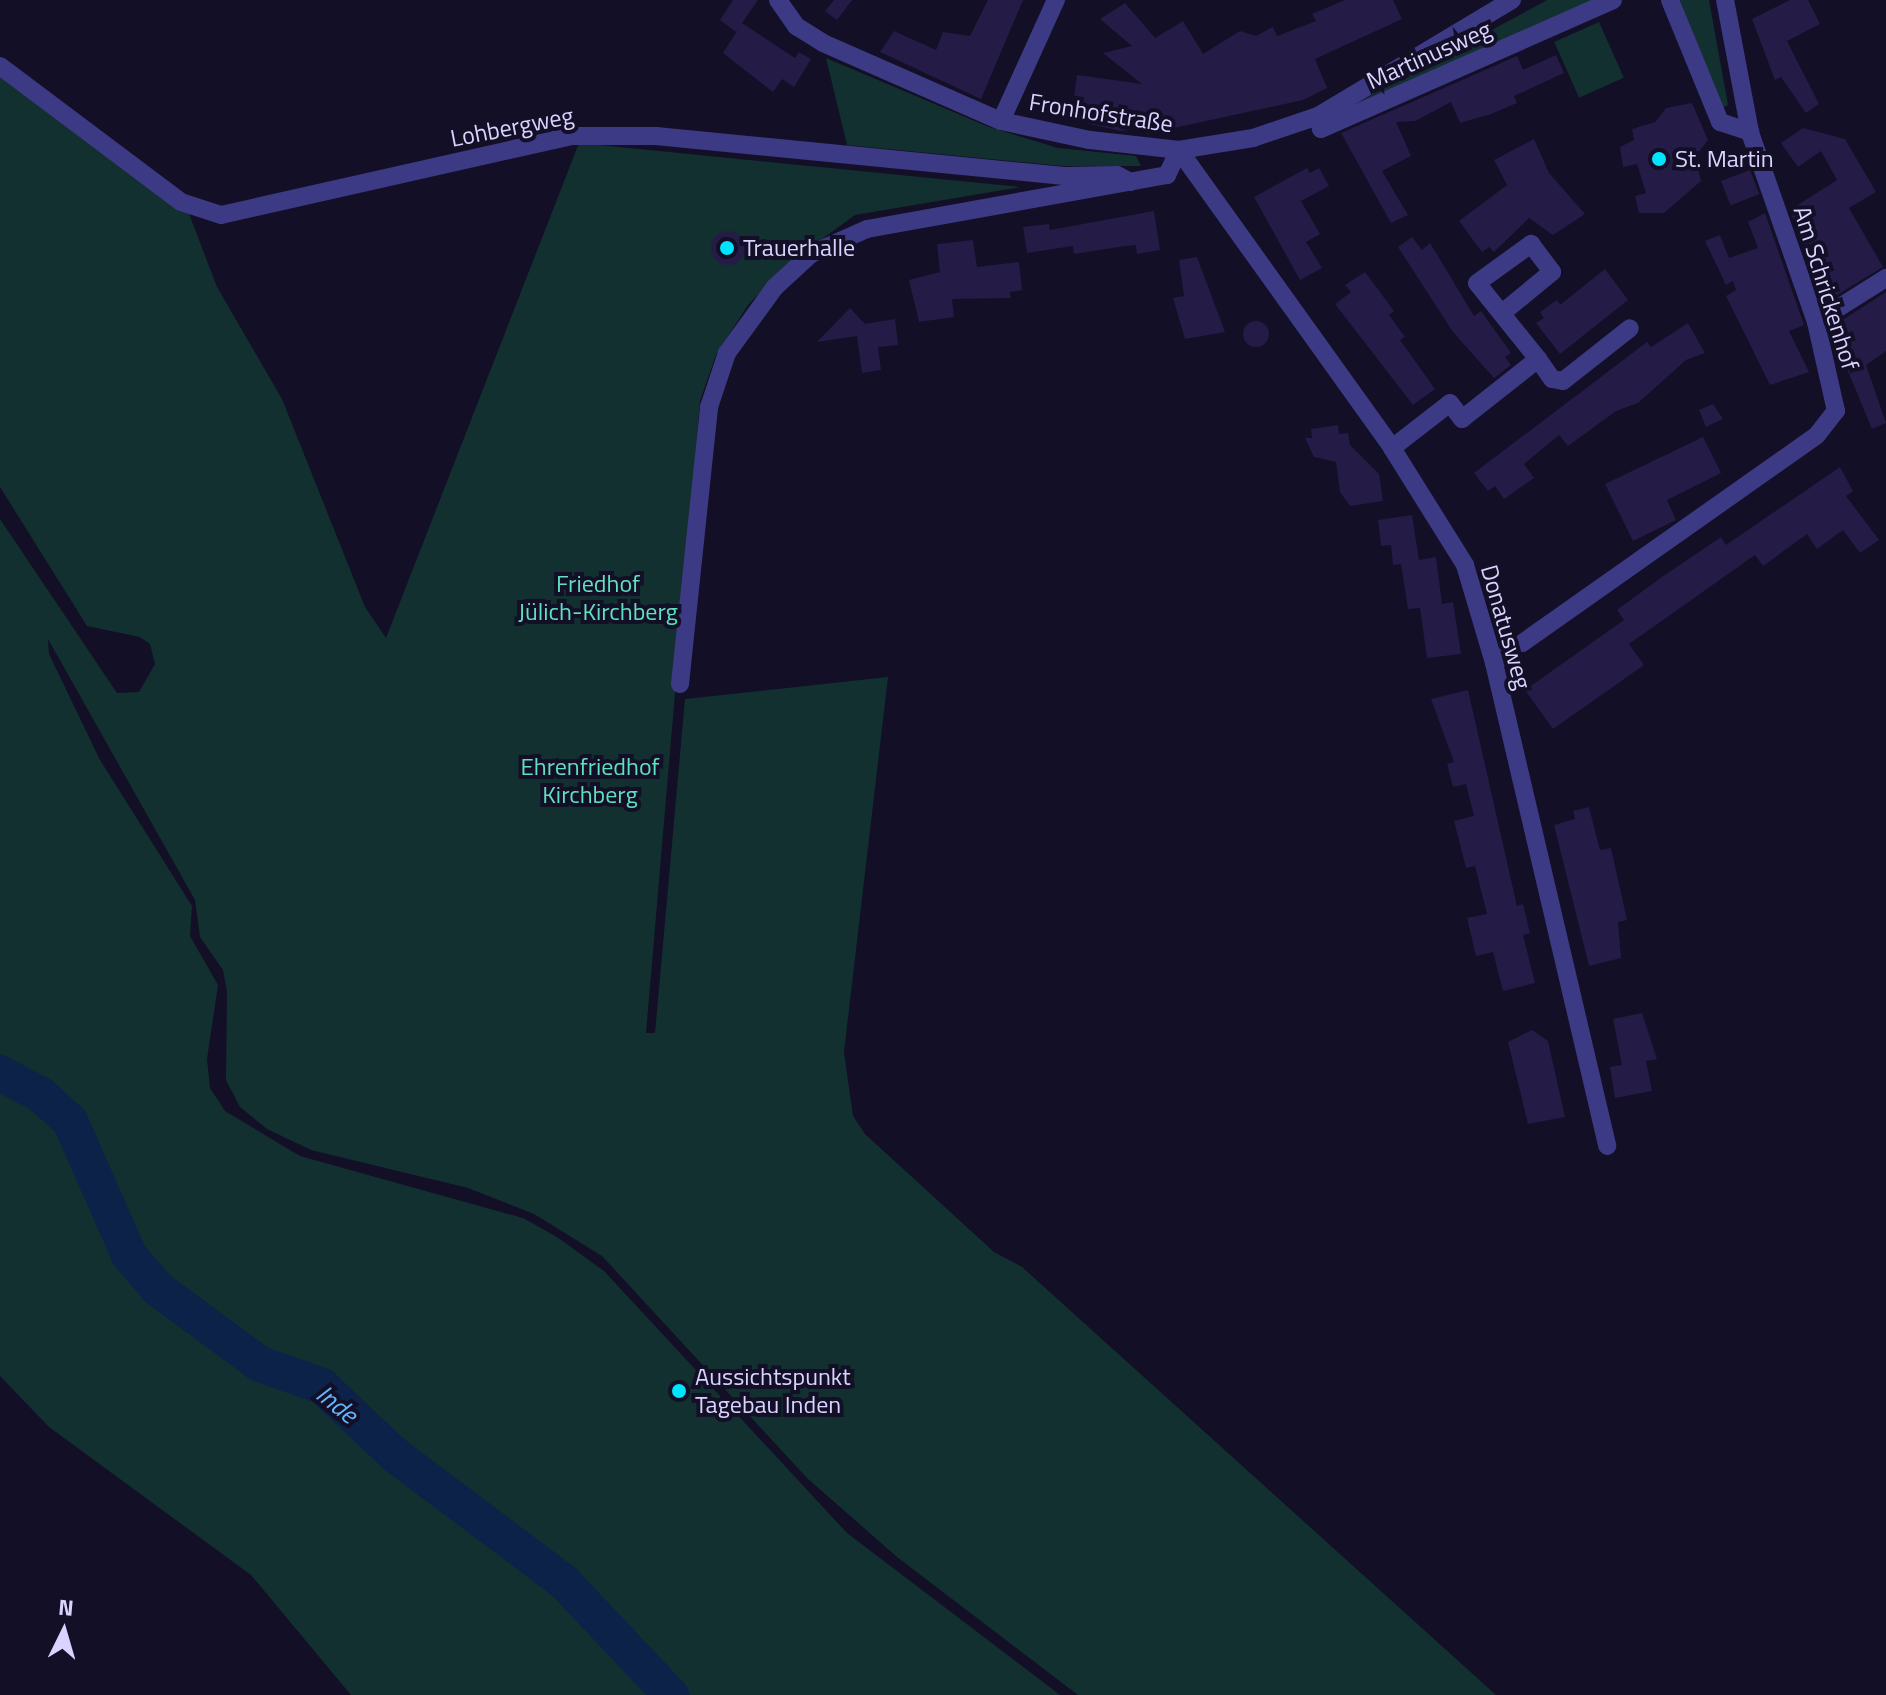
<!DOCTYPE html>
<meta charset="utf-8">
<style>
body{margin:0}
#map{position:relative;width:1886px;height:1695px;overflow:hidden;background:#130f26;font-family:"Titillium Web",sans-serif}
div>[style]{position:absolute}
[style*='--x']{left:calc(var(--x)*1px);top:calc(var(--y)*1px);width:calc(var(--w)*1px);rotate:calc(var(--a)*1deg)}
.green>*{inset:0;background:#12302f;transform-origin:0 0}
.river>*{height:36px;margin:-18px;padding:0 18px;transform-origin:18px;border-radius:18px;background:#0c2248}
.building>*{inset:0;background:#241b47;transform-origin:0 0}
.round{border-radius:50%}
.street>*{height:18px;margin:-9px;padding:0 9px;transform-origin:9px;border-radius:9px;background:#3d3a85}
.dots>*{width:22px;height:22px;translate:-50% -50%;box-sizing:border-box;border:4px solid #130f26;border-radius:50%}
span{translate:-50% -50%;white-space:nowrap;text-align:center;line-height:1.15;-webkit-text-stroke:8px #130f26;paint-order:stroke}
.street-label{font-size:24px;color:#d9d4ff}
.poi-label{font-size:24px;color:#d9d4ff}
.left{translate:0 -50%;text-align:left}
.park-label{font-size:24px;color:#5fe0c0}
.water-label{font-size:26px;color:#62b6ff;font-style:italic}
.north{position:absolute;left:24px;top:1591px;width:80px;height:80px;-webkit-text-stroke:6px #130f26;paint-order:stroke;rotate:5deg;font-size:22px;font-weight:700;line-height:32px;text-align:center;color:#d9d4ff}
.north::after{content:'';display:block;margin:auto;width:28px;height:36px;background:#d9d4ff;clip-path:polygon(50% 0,100% 100%,50% 72%,0 100%)}
</style>
<div id="map">
<div class="green">
<div style="clip-path:polygon(1547px 0,1601px 0,1355px 104px)"></div>
<div style="clip-path:polygon(1680px 0,1709px 0,1728px 105px,1722px 108px)"></div>
<div style="left:1599px;top:22px;width:61px;height:49px;rotate:66deg"></div>
<div style="clip-path:polygon(826px 58px,989px 127px,1058px 148px,1136px 156px,1141px 166px,1062px 166px,847px 145px)"></div>
<div style="clip-path:polygon(0 76px,188px 211px,217px 287px,282px 399px,365px 607px,386px 638px,579px 143px,1021px 187px,855px 215px,785px 266px,748px 305px,716px 355px,700px 401px,646px 1033px,655px 1033px,685px 699px,888px 677px,844px 1052px,853px 1116px,865px 1134px,994px 1252px,1022px 1267px,1496px 1695px,1078px 1695px,897px 1557px,807px 1478px,602px 1256px,534px 1214px,468px 1188px,311px 1150px,267px 1129px,240px 1107px,226px 1080px,227px 992px,223px 970px,200px 937px,195px 900px,48px 639px,49px 654px,100px 760px,192px 906px,190px 936px,218px 985px,207px 1059px,210px 1088px,225px 1111px,300px 1156px,523px 1218px,557px 1237px,604px 1271px,847px 1533px,1060px 1695px,351px 1695px,251px 1575px,49px 1427px,0 1376px,0 519px,117px 693px,139px 692px,155px 664px,150px 644px,140px 637px,87px 626px,0 487px)"></div>
</div>
<div class="river">
<div style="--x:0;--y:1073;--w:47;--a:28.2"></div>
<div style="--x:41;--y:1095;--w:39;--a:42"></div>
<div style="--x:70;--y:1121;--w:146;--a:66.2"></div>
<div style="--x:129;--y:1255;--w:45;--a:49.5"></div>
<div style="--x:158;--y:1289;--w:127;--a:36.3"></div>
<div style="--x:260;--y:1364;--w:66;--a:19.5"></div>
<div style="--x:322;--y:1386;--w:100;--a:43.4"></div>
<div style="--x:395;--y:1455;--w:211;--a:36.9"></div>
<div style="--x:564;--y:1582;--w:156;--a:46.6"></div>
</div>
<div class="building">
<div style="clip-path:polygon(733px 0,758px 0,742px 23px,795px 58px,799px 52px,811px 59px,794px 87px,782px 79px,773px 92px,723px 53px,739px 28px,736px 32px,720px 20px)"></div>
<div style="clip-path:polygon(834px 0,852px 0,837px 20px,825px 11px)"></div>
<div style="clip-path:polygon(988px 0,1023px 0,981px 99px,880px 52px,894px 31px,936px 50px,943px 32px,970px 36px)"></div>
<div style="clip-path:polygon(1345px 0,1393px 0,1402px 19px,1315px 59px,1327px 88px,1303px 100px,1146px 134px,1145px 128px,1121px 131px,1071px 120px,1077px 75px,1142px 84px,1103px 53px,1132px 46px,1100px 19px,1125px 3px,1155px 38px,1183px 21px,1203px 54px,1240px 31px,1256px 36px,1273px 27px,1277px 36px,1316px 21px,1312px 14px)"></div>
<div style="clip-path:polygon(1790px 0,1808px 0,1820px 24px,1787px 41px,1819px 104px,1806px 113px,1781px 77px,1775px 80px,1752px 19px)"></div>
<div style="clip-path:polygon(1556px 55px,1564px 73px,1514px 96px,1517px 103px,1491px 114px,1460px 123px,1451px 102px,1415px 121px,1396px 122px,1411px 156px,1382px 171px,1408px 215px,1391px 223px,1341px 133px,1517px 56px,1523px 70px)"></div>
<div style="clip-path:polygon(1692px 103px,1708px 140px,1695px 157px,1701px 181px,1664px 213px,1639px 213px,1635px 196px,1646px 193px,1637px 164px,1623px 167px,1620px 147px,1634px 140px,1632px 129px,1655px 122px,1666px 108px)"></div>
<div style="clip-path:polygon(1803px 128px,1845px 139px,1876px 192px,1849px 208px,1883px 267px,1822px 304px,1790px 210px,1837px 180px,1821px 151px,1798px 167px,1781px 143px)"></div>
<div style="clip-path:polygon(1534px 139px,1549px 173px,1585px 214px,1553px 235px,1529px 218px,1494px 252px,1489px 247px,1482px 252px,1459px 221px,1507px 185px,1494px 160px)"></div>
<div style="clip-path:polygon(1307px 168px,1310px 173px,1319px 168px,1329px 186px,1301px 201px,1320px 234px,1306px 242px,1322px 268px,1300px 280px,1254px 197px)"></div>
<div style="left:1750px;top:170px;width:26px;height:31px;rotate:69deg"></div>
<div style="clip-path:polygon(1154px 211px,1160px 250px,1137px 254px,1136px 245px,1125px 246px,1074px 254px,1073px 246px,1027px 253px,1023px 227px,1049px 224px,1050px 230px)"></div>
<div style="clip-path:polygon(1765px 213px,1804px 325px,1789px 331px,1809px 372px,1770px 385px,1726px 296px,1736px 290px,1733px 281px,1726px 285px,1705px 241px,1720px 235px,1729px 258px,1758px 248px,1748px 222px)"></div>
<div class="round" style="left:711px;top:231px;width:34px;height:34px"></div>
<div style="clip-path:polygon(1412px 237px,1422px 250px,1430px 243px,1474px 316px,1481px 311px,1511px 353px,1505px 357px,1511px 365px,1494px 378px,1453px 332px,1398px 247px)"></div>
<div style="clip-path:polygon(973px 240px,977px 267px,1019px 262px,1022px 290px,1010px 292px,1011px 298px,952px 299px,954px 317px,919px 322px,909px 280px,940px 272px,937px 244px)"></div>
<div style="clip-path:polygon(1197px 257px,1225px 332px,1185px 339px,1173px 298px,1184px 296px,1179px 260px)"></div>
<div style="clip-path:polygon(1605px 269px,1628px 300px,1560px 354px,1536px 323px,1544px 318px,1540px 312px,1557px 300px,1560px 305px)"></div>
<div style="clip-path:polygon(1365px 272px,1394px 311px,1389px 315px,1405px 337px,1400px 340px,1435px 389px,1413px 405px,1335px 304px,1351px 292px,1345px 285px)"></div>
<div style="clip-path:polygon(1886px 292px,1886px 351px,1866px 365px,1886px 423px,1872px 429px,1830px 328px)"></div>
<div style="clip-path:polygon(850px 308px,865px 324px,895px 319px,898px 345px,878px 347px,881px 370px,862px 373px,857px 336px,817px 342px)"></div>
<div class="round" style="left:1243px;top:321px;width:26px;height:26px"></div>
<div style="clip-path:polygon(1688px 323px,1705px 353px,1686px 360px,1638px 403px,1616px 411px,1568px 446px,1559px 435px,1524px 464px,1534px 478px,1504px 499px,1495px 486px,1488px 491px,1474px 473px,1647px 342px,1651px 347px)"></div>
<div style="clip-path:polygon(1713px 404px,1723px 419px,1706px 427px,1699px 410px)"></div>
<div style="clip-path:polygon(1338px 425px,1339px 434px,1348px 433px,1350px 445px,1379px 474px,1383px 501px,1350px 506px,1340px 492px,1336px 462px,1314px 457px,1305px 438px,1312px 438px,1311px 429px)"></div>
<div style="clip-path:polygon(1703px 437px,1721px 473px,1667px 500px,1676px 520px,1633px 541px,1605px 484px)"></div>
<div style="clip-path:polygon(1840px 467px,1853px 491px,1846px 496px,1879px 540px,1860px 553px,1843px 530px,1817px 549px,1807px 534px,1763px 566px,1755px 555px,1629px 644px,1644px 665px,1553px 729px,1525px 690px,1624px 620px,1617px 610px,1659px 579px,1721px 537px,1726px 545px)"></div>
<div style="clip-path:polygon(1412px 515px,1419px 560px,1436px 557px,1442px 604px,1453px 602px,1461px 654px,1427px 658px,1420px 608px,1408px 609px,1401px 564px,1393px 565px,1391px 545px,1381px 546px,1378px 520px)"></div>
<div style="clip-path:polygon(1468px 690px,1517px 906px,1523px 904px,1530px 933px,1523px 935px,1535px 983px,1503px 991px,1493px 952px,1476px 956px,1467px 918px,1487px 914px,1475px 866px,1466px 868px,1454px 821px,1474px 816px,1466px 784px,1453px 787px,1447px 764px,1454px 762px,1431px 699px)"></div>
<div style="clip-path:polygon(1589px 807px,1600px 850px,1611px 848px,1627px 920px,1618px 922px,1621px 958px,1589px 966px,1554px 825px,1575px 819px,1573px 811px)"></div>
<div style="clip-path:polygon(1642px 1013px,1657px 1059px,1646px 1061px,1652px 1091px,1615px 1098px,1610px 1067px,1622px 1065px,1613px 1019px)"></div>
<div style="clip-path:polygon(1532px 1030px,1548px 1041px,1565px 1117px,1528px 1124px,1508px 1042px)"></div>
</div>
<div class="street">
<div style="--x:778;--y:0;--w:32;--a:55"></div>
<div style="--x:796;--y:26;--w:32;--a:32"></div>
<div style="--x:823;--y:43;--w:194;--a:23.7"></div>
<div style="--x:1001;--y:121;--w:91;--a:12.1"></div>
<div style="--x:1090;--y:140;--w:90;--a:6.4"></div>
<div style="--x:1179;--y:150;--w:75;--a:-9.2"></div>
<div style="--x:1253;--y:138;--w:69;--a:-18.7"></div>
<div style="--x:1318;--y:116;--w:226;--a:-30.9"></div>
<div style="--x:1670;--y:0;--w:132;--a:67.7"></div>
<div style="--x:1720;--y:122;--w:32;--a:18"></div>
<div style="--x:0;--y:66;--w:226;--a:36.9"></div>
<div style="--x:181;--y:202;--w:42;--a:18"></div>
<div style="--x:221;--y:215;--w:360;--a:-12.7"></div>
<div style="--x:572;--y:136;--w:84;--a:0"></div>
<div style="--x:656;--y:136;--w:410;--a:5.6"></div>
<div style="--x:1064;--y:176;--w:53;--a:-1.1"></div>
<div style="--x:1117;--y:175;--w:15;--a:28"></div>
<div style="--x:1318;--y:116;--w:13;--a:77"></div>
<div style="--x:1321;--y:129;--w:319;--a:-23.8"></div>
<div style="--x:1001;--y:121;--w:133;--a:-65.6"></div>
<div style="--x:1179;--y:150;--w:366;--a:54.4"></div>
<div style="--x:1392;--y:448;--w:138;--a:58"></div>
<div style="--x:1465;--y:565;--w:102;--a:73.5"></div>
<div style="--x:1494;--y:663;--w:496;--a:76.8"></div>
<div style="--x:1816;--y:322;--w:83;--a:-32.2"></div>
<div style="--x:1538;--y:359;--w:24;--a:55"></div>
<div style="--x:1552;--y:379;--w:11;--a:10"></div>
<div style="--x:1563;--y:381;--w:85;--a:-38.3"></div>
<div style="--x:1392;--y:448;--w:73;--a:-37.8"></div>
<div style="--x:1450;--y:403;--w:20;--a:53"></div>
<div style="--x:1462;--y:419;--w:97;--a:-38.3"></div>
<div style="--x:1538;--y:359;--w:97;--a:-128.8"></div>
<div style="--x:1477;--y:283;--w:67;--a:-35.8"></div>
<div style="--x:1531;--y:244;--w:35;--a:53"></div>
<div style="--x:1552;--y:272;--w:65;--a:140.6"></div>
<div style="--x:1494;--y:663;--w:395;--a:-35.2"></div>
<div style="--x:1817;--y:435;--w:31;--a:-52"></div>
<div style="--x:1836;--y:411;--w:91;--a:-102.7"></div>
<div style="--x:1816;--y:322;--w:201;--a:-109.2"></div>
<div style="--x:1750;--y:132;--w:134;--a:-100.7"></div>
<div style="--x:680;--y:684;--w:279;--a:-84"></div>
<div style="--x:709;--y:407;--w:57;--a:-71.6"></div>
<div style="--x:727;--y:353;--w:82;--a:-54"></div>
<div style="--x:775;--y:287;--w:49;--a:-42.5"></div>
<div style="--x:811;--y:254;--w:61;--a:-24.1"></div>
<div style="--x:867;--y:229;--w:305;--a:-10.2"></div>
<div style="--x:1167;--y:175;--w:28;--a:-64"></div>
</div>
<div class="dots">
<div style="left:1659px;top:159px;background:#00e5ff"></div>
<div style="left:727px;top:248px;background:#00e5ff"></div>
<div style="left:679px;top:1391px;background:#00e5ff"></div>
</div>
<div class="street-label">
<span style="left:1429px;top:55px;rotate:-24deg">Martinusweg</span>
<span style="left:1101px;top:113px;rotate:9deg">Fronhofstraße</span>
<span style="left:512px;top:127px;rotate:-11deg">Lohbergweg</span>
<span style="left:1826px;top:288px;rotate:73deg">Am Schrickenhof</span>
<span style="left:1506px;top:627px;rotate:74deg">Donatusweg</span>
</div>
<div class="poi-label">
<span class="left" style="left:1675px;top:159px">St. Martin</span>
<span class="left" style="left:743px;top:248px">Trauerhalle</span>
<span class="left" style="left:695px;top:1391px">Aussichtspunkt<br>Tagebau Inden</span>
</div>
<div class="park-label">
<span style="left:598px;top:598px">Friedhof<br>Jülich-Kirchberg</span>
<span style="left:590px;top:781px">Ehrenfriedhof<br>Kirchberg</span>
</div>
<div class="water-label">
<span style="left:337px;top:1404px;rotate:39deg">Inde</span>
</div>
<div class="north">N</div>
</div>
